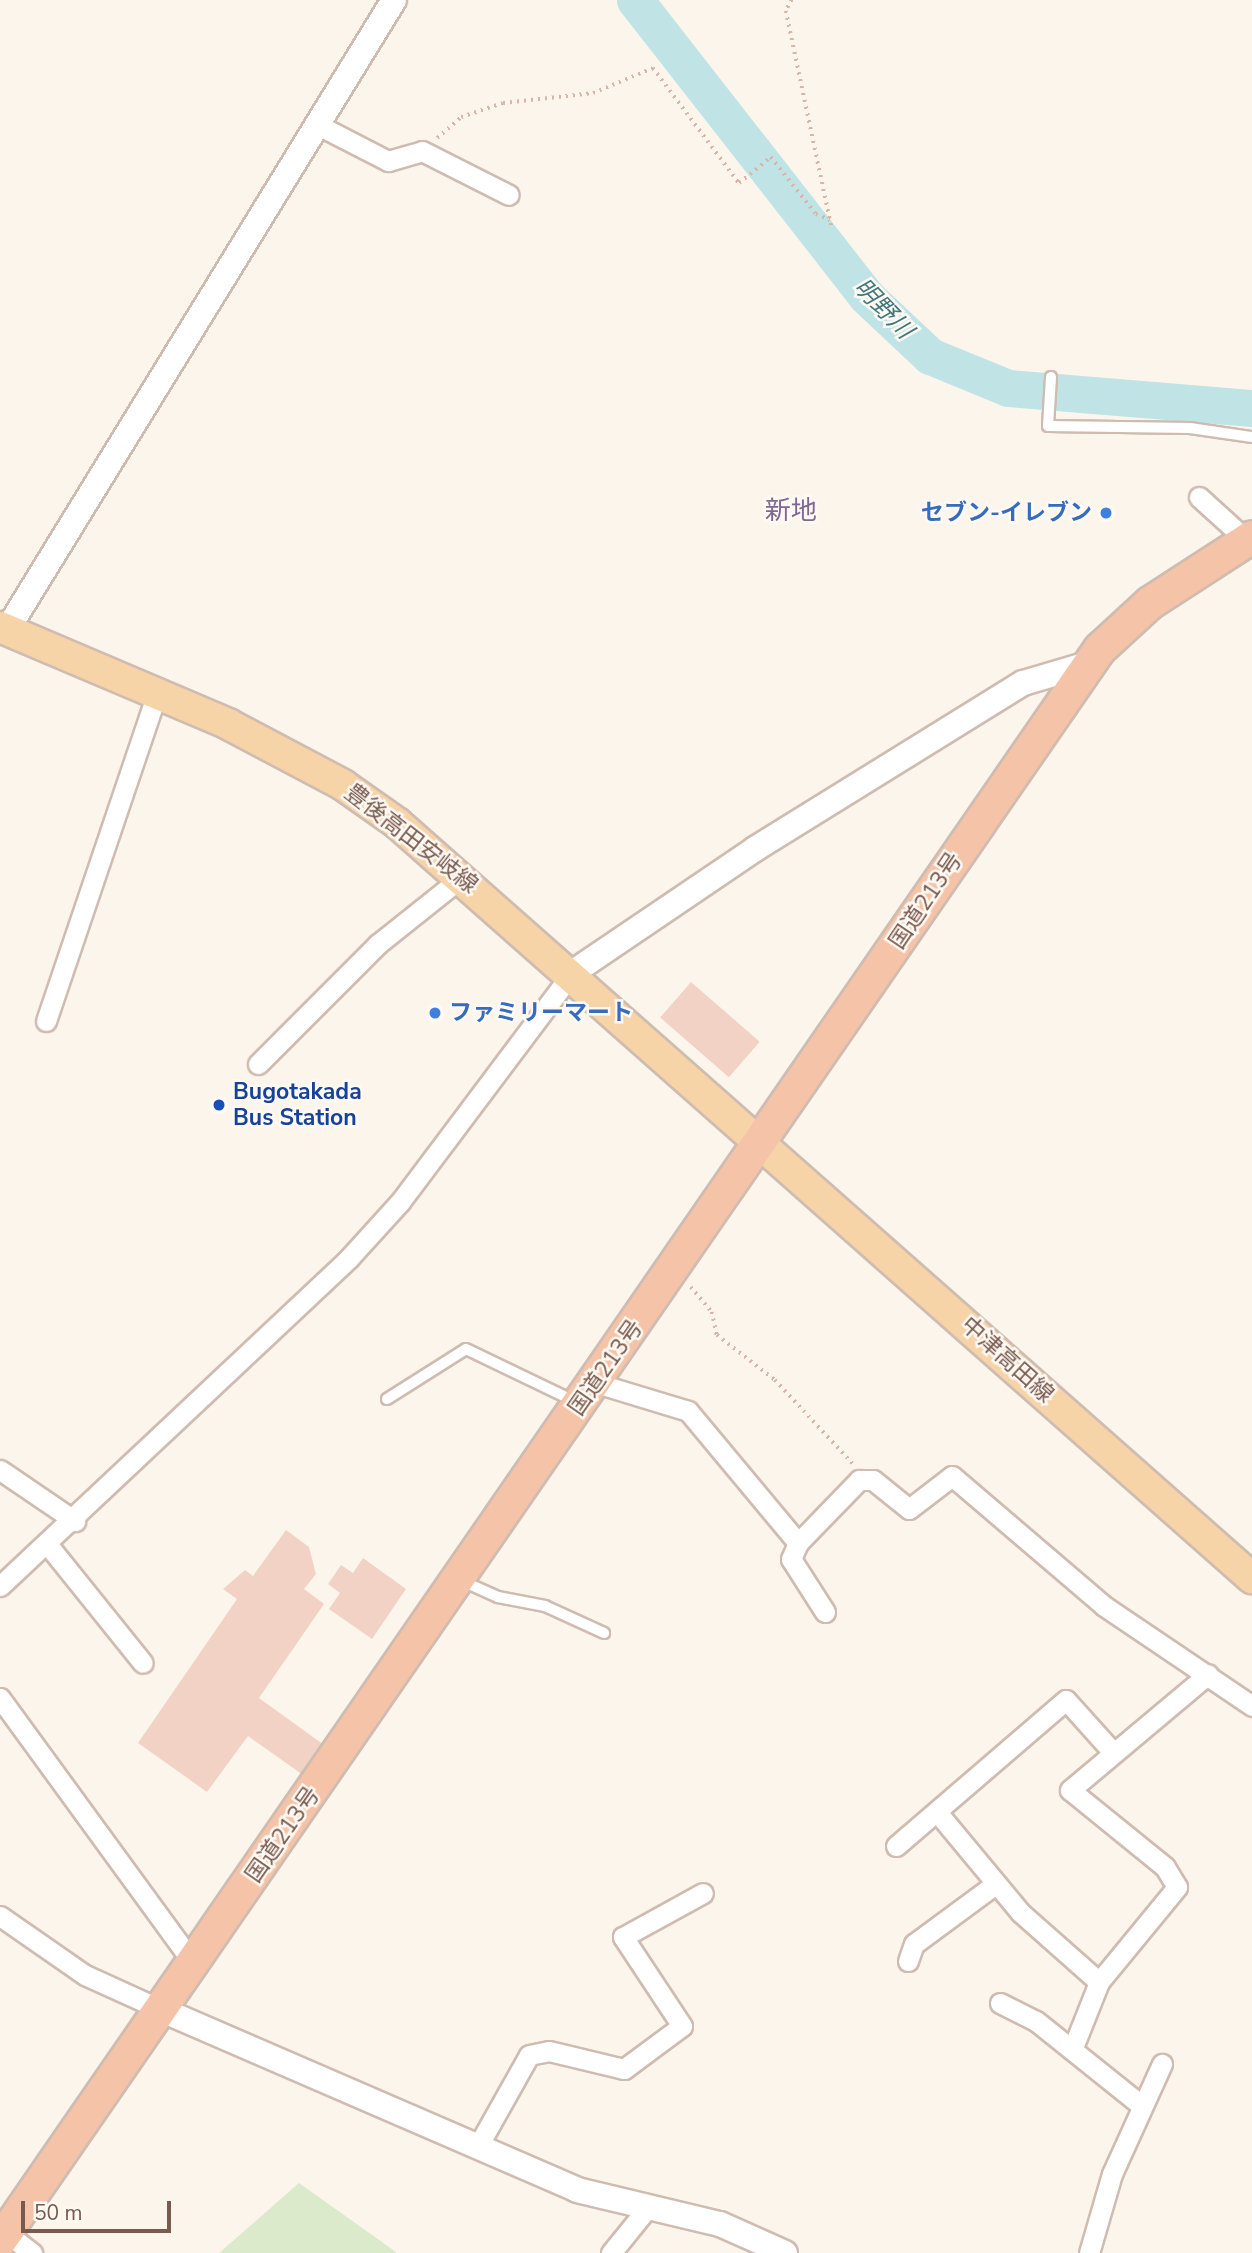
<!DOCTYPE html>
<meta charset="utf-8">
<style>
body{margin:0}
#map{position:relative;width:1252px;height:2253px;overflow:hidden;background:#fcf5ec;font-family:"Nunito Sans","Noto Sans JP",sans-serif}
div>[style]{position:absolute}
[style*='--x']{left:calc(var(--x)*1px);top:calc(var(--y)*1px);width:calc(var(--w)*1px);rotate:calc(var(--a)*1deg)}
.green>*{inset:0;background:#daeaca}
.river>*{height:37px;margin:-18.5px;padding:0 18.5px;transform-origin:18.5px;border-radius:18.5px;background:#c0e4e6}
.building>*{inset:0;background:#f1d2c5;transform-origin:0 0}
.path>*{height:3.5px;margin-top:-1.75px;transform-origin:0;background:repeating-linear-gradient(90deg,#d7b5a7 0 2px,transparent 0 7px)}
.roads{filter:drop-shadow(2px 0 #cfbcb1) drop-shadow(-2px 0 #cfbcb1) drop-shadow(0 2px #cfbcb1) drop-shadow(0 -2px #cfbcb1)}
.service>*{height:10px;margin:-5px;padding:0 5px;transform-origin:5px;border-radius:5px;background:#fff}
.minor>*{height:19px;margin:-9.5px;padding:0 9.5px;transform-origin:9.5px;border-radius:9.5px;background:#fff}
.tertiary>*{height:24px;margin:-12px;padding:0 12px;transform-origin:12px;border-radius:12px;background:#fff}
.primary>*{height:30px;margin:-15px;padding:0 15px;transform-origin:15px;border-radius:15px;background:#f7d3a8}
.trunk>*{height:32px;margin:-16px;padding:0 16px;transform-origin:16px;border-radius:16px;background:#f5c3a7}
.dots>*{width:19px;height:19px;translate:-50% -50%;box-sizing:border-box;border:4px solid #fef9f3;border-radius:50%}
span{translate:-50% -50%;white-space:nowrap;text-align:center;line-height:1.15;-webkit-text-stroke:5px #fef9f3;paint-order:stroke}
.shop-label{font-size:23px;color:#366cbe;font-weight:700}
.right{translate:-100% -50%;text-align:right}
.left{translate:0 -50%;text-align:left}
.street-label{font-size:23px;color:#785a4f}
.transit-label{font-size:23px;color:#164399;font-weight:700}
.water-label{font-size:24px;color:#42787c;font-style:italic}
.quarter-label{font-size:26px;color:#806793}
.scale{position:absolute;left:21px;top:2201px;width:150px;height:32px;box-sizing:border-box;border:4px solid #785a4f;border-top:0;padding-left:9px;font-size:21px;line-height:24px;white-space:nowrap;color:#785a4f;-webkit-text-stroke:5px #fef9f3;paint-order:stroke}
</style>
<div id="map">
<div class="green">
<div style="clip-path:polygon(299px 2183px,396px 2252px,396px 2253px,219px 2253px)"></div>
</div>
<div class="river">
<div style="--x:635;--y:0;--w:375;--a:52"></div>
<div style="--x:866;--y:296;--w:88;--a:43.2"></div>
<div style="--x:930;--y:356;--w:84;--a:22.3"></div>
<div style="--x:1008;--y:388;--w:245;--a:4.7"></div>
</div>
<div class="building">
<div style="left:691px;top:982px;width:91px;height:47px;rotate:41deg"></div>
<div style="clip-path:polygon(286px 1530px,309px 1547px,316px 1574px,304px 1589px,324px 1604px,259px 1698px,331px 1750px,310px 1780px,248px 1736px,207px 1792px,138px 1743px,237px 1599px,223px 1589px,245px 1570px,253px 1576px)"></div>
<div style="clip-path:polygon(363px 1558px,406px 1589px,372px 1639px,329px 1609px,340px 1593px,328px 1584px,341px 1565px,353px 1573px)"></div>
</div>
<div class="path">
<div style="--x:792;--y:0;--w:13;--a:119"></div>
<div style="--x:786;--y:11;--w:223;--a:78.1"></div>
<div style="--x:437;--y:138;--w:32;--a:-41"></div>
<div style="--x:461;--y:117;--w:44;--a:-18.4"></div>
<div style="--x:503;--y:103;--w:91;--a:-6.3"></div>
<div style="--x:593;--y:93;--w:65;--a:-22.6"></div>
<div style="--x:653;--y:68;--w:144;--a:53.2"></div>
<div style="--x:739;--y:183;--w:41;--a:-39.1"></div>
<div style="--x:771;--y:157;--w:73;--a:51.7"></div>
<div style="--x:816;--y:214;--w:15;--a:23"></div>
<div style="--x:691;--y:1287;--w:33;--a:50"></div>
<div style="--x:712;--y:1312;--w:24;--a:78"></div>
<div style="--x:717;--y:1335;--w:73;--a:37.8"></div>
<div style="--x:775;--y:1380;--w:115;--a:47.1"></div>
</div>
<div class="roads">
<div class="service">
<div style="--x:1051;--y:377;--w:49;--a:93.5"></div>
<div style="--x:1048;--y:426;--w:142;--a:0.8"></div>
<div style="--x:1190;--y:428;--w:63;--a:8.3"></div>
<div style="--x:387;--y:1399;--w:93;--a:-32.3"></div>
<div style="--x:466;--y:1349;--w:120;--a:25.7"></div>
<div style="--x:460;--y:1580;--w:42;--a:24.1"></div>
<div style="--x:498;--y:1597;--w:48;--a:10.8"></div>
<div style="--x:545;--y:1606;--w:65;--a:24.6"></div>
</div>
<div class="minor">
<div style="--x:318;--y:125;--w:79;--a:27.2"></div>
<div style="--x:388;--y:161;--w:35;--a:-16"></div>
<div style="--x:422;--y:151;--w:97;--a:26.8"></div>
<div style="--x:1199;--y:497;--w:72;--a:42.2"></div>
<div style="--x:46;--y:1021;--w:345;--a:-71.3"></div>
<div style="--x:258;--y:1064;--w:170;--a:-45"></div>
<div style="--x:378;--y:944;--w:107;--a:-38.6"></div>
<div style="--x:596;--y:1383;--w:96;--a:16.9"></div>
<div style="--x:688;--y:1411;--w:172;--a:50.2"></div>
<div style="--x:0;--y:1470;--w:91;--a:34.2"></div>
<div style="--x:48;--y:1545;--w:151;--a:51.2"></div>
<div style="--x:0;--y:1586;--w:479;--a:-43.2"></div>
<div style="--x:349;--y:1258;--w:76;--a:-47.7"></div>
<div style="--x:400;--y:1202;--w:286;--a:-53.1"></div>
<div style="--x:825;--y:1612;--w:63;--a:-122.7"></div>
<div style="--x:791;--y:1559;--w:17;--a:-66"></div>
<div style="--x:798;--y:1543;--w:88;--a:-45.9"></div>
<div style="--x:859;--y:1480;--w:14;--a:0"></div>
<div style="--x:873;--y:1480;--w:46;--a:38.9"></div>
<div style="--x:909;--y:1509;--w:54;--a:-37.5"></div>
<div style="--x:952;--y:1476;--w:200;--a:40.5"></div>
<div style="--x:1104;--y:1606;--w:179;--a:34"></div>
<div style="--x:0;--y:1698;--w:329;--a:53.9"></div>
<div style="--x:937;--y:1812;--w:131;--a:50.3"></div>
<div style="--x:1021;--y:1913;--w:104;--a:41.5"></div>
<div style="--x:896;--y:1846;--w:224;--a:-40.7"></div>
<div style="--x:1066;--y:1700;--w:67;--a:48"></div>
<div style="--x:0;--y:1916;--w:103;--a:34.8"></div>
<div style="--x:85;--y:1975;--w:85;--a:24.4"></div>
<div style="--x:908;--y:1961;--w:18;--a:-71"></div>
<div style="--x:914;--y:1944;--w:99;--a:-36.4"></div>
<div style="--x:1000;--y:2003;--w:40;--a:26.6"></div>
<div style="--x:1036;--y:2021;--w:134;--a:38.7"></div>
<div style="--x:1072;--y:2050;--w:73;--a:-68.3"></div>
<div style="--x:1099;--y:1982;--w:123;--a:-50.6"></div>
<div style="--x:1177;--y:1887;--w:23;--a:-121"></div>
<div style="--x:1165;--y:1867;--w:122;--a:-141"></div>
<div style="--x:1070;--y:1790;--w:180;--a:-40"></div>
<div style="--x:478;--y:2146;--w:104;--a:-60.7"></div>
<div style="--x:529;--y:2055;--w:20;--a:-11"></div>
<div style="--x:549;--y:2051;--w:77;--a:13.5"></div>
<div style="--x:624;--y:2069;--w:72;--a:-36.6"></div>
<div style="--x:682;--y:2026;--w:107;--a:-123.5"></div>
<div style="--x:623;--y:1937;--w:91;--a:-28.8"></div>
<div style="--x:0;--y:2228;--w:41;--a:38"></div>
<div style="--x:611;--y:2253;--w:60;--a:-51"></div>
<div style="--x:1089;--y:2253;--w:82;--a:-73.8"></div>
<div style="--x:1112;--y:2174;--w:121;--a:-65.6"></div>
</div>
<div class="tertiary">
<div style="--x:7;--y:630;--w:739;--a:-58.44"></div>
<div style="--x:572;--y:973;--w:221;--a:-34.1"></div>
<div style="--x:755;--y:849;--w:315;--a:-31.8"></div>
<div style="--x:1023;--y:683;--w:71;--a:-16.4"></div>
<div style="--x:162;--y:2010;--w:452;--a:23.4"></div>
<div style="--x:577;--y:2190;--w:147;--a:13.4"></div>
<div style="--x:720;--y:2224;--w:71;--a:24"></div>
</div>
<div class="primary">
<div style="--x:0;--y:627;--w:248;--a:23"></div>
<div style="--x:228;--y:724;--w:130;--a:27.9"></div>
<div style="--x:343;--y:785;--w:66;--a:35.1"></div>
<div style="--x:397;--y:823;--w:1141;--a:41.45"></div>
</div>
<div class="trunk">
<div style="--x:0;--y:2241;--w:1935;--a:-55.36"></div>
<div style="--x:1100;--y:649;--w:68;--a:-42.6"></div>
<div style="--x:1150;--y:603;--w:121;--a:-32.9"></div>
</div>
</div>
<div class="dots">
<div style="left:1106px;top:513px;background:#3f7fe0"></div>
<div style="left:435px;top:1013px;background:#3f7fe0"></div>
<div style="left:219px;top:1105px;background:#1a4fb4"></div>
</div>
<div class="shop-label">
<span class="right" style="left:1092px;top:513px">セブン-イレブン</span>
<span class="left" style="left:449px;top:1013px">ファミリーマート</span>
</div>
<div class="street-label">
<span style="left:411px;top:839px;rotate:38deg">豊後高田安岐線</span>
<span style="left:926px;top:901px;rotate:-56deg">国道213号</span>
<span style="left:1007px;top:1360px;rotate:42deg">中津高田線</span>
<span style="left:606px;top:1368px;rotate:-55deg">国道213号</span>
<span style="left:283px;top:1835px;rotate:-55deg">国道213号</span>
</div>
<div class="transit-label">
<span class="left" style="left:233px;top:1105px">Bugotakada<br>Bus Station</span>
</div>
<div class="water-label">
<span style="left:883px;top:309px;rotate:46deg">明野川</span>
</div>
<div class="quarter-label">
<span style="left:791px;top:511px">新地</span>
</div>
<div class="scale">50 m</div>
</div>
